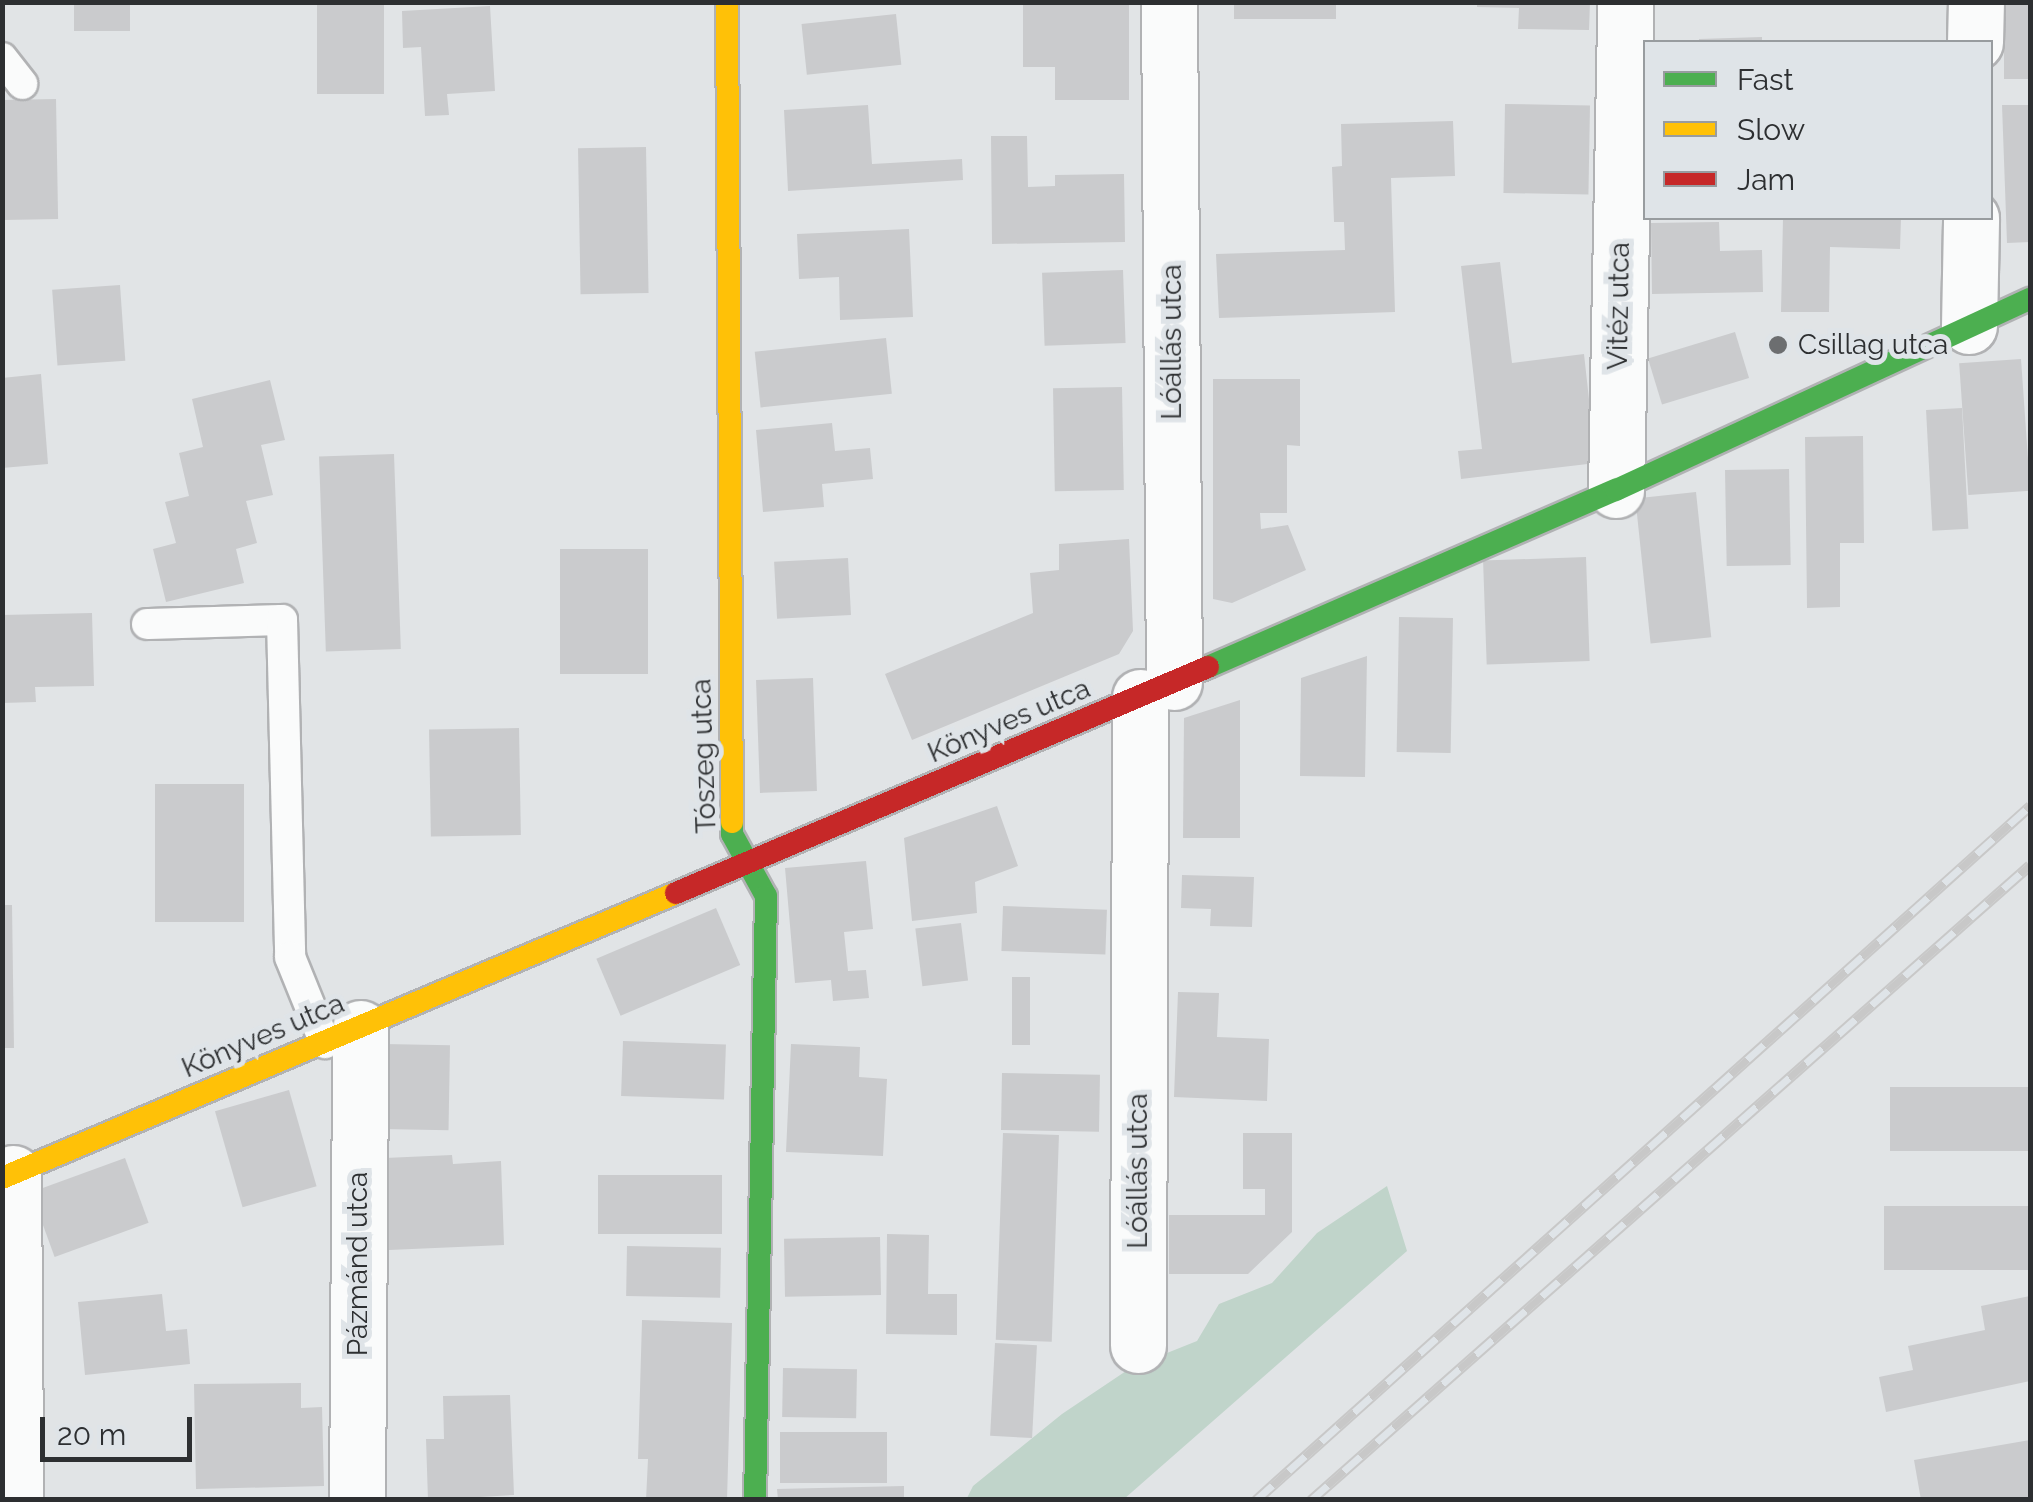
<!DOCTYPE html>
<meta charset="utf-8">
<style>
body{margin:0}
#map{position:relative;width:2033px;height:1502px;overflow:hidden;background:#e1e4e6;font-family:Raleway,sans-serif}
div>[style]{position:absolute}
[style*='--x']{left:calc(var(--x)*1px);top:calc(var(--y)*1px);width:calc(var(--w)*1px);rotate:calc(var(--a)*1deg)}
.green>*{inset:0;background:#c0d4ca}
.building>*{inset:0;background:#cacbcd;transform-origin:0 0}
.roads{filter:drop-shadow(2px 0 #b1b2b4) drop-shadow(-2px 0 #b1b2b4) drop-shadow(0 2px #b1b2b4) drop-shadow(0 -2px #b1b2b4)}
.lane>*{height:30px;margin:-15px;padding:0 15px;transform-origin:15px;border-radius:15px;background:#fafbfb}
.street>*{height:55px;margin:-27.5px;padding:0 27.5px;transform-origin:27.5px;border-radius:27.5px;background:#fafbfb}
.fast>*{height:22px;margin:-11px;padding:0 11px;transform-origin:11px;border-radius:11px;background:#4caf50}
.slow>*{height:22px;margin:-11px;padding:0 11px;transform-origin:11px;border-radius:11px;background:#ffc107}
.jam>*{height:22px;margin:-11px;padding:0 11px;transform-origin:11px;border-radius:11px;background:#c62828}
.rail>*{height:11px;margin-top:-5.5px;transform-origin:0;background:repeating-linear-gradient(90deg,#dfe4e8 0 22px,#c8c8c8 0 44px);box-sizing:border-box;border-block:2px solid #c8c8c8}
.dots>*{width:28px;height:28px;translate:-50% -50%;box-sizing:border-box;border:5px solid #dfe4e8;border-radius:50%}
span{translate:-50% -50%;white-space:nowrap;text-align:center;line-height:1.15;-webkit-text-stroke:10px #dfe4e8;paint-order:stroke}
.street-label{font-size:28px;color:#2d2f31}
.poi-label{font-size:28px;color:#2d2f31}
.left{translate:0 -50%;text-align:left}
.frame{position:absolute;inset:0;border:5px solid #2d2f31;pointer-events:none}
.legend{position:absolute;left:1643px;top:40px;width:350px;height:180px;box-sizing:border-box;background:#dfe4e8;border:2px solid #989c9f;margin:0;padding:12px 18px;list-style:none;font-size:30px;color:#2d2f31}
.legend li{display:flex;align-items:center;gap:20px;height:50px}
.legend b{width:50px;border:2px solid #989c9f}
.scale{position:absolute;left:40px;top:1417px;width:152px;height:45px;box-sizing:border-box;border:5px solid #2d2f31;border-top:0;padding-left:12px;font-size:30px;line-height:35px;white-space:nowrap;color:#2d2f31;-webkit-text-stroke:8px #dfe4e8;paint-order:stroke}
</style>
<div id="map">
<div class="green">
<div style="clip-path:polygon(1387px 1186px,1407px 1251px,1124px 1499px,966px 1500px,973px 1486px,1062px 1414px,1132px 1367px,1197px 1341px,1219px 1304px,1272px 1283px,1317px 1233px)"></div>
</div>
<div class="building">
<div style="left:74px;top:2px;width:56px;height:29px"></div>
<div style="clip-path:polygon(1023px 2px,1129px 2px,1129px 100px,1055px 100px,1055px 67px,1023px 67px)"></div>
<div style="left:1234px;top:2px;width:102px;height:17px"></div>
<div style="clip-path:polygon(1477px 2px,1590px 2px,1589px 30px,1518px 29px,1519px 8px,1477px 7px)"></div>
<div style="left:2004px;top:2px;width:26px;height:77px"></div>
<div style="left:317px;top:3px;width:67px;height:91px"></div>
<div style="clip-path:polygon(490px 6px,495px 91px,447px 94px,449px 115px,425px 116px,421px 47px,403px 48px,402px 11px)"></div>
<div style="left:896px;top:14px;width:51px;height:95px;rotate:84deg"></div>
<div style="clip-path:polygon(1762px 37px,1762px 42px,1699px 42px,1699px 39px)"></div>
<div style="left:56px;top:99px;width:120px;height:54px;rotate:89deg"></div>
<div style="left:1505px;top:104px;width:85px;height:89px;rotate:1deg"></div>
<div style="clip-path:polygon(868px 105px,872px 164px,962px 159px,963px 180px,788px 191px,784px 110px)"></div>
<div style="clip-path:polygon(2002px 105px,2030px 105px,2030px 242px,2007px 243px)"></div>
<div style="clip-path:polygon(1453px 121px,1455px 176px,1391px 178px,1395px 312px,1219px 318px,1216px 254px,1345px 250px,1344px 222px,1334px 222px,1332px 167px,1342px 166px,1341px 124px)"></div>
<div style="clip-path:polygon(991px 136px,1027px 136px,1028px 187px,1055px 186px,1055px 175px,1124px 174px,1125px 242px,992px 244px)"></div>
<div style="left:646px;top:147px;width:146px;height:68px;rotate:89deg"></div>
<div style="clip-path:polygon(1783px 218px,1901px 218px,1900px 249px,1830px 247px,1829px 312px,1781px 312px)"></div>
<div style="clip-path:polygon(1719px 222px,1720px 251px,1762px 250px,1763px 292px,1652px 294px,1651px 223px)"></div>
<div style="clip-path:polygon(909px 229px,913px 317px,840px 320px,839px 277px,799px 279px,797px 234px)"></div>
<div style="clip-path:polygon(1500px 262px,1512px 363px,1584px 354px,1596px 463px,1461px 479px,1458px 451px,1482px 449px,1461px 266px)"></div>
<div style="left:1123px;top:270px;width:73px;height:81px;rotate:88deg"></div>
<div style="left:120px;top:285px;width:76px;height:68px;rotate:86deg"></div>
<div style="left:1735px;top:332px;width:48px;height:91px;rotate:73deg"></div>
<div style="left:886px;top:338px;width:56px;height:132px;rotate:84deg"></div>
<div style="left:2021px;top:359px;width:132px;height:62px;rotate:86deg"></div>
<div style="clip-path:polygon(41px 374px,48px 464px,2px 468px,2px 378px)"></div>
<div style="clip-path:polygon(1213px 379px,1300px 379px,1300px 446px,1287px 445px,1287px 513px,1260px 513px,1261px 529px,1288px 525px,1306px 570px,1232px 603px,1213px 599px)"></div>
<div style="clip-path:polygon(270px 380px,285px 440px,261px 445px,273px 495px,246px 501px,257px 543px,236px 549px,244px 583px,166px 602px,153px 549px,176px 543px,165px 502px,189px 496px,179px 453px,203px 447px,192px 399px)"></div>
<div style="left:1122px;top:387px;width:103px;height:69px;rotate:89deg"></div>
<div style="left:1962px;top:408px;width:121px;height:36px;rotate:87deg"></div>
<div style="clip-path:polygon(832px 423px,835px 451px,870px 448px,873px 479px,822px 484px,824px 507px,763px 512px,756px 430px)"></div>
<div style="clip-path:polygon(1863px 436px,1864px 543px,1840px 543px,1840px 607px,1807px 608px,1805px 437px)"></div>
<div style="left:394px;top:454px;width:195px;height:75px;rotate:88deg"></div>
<div style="left:1789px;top:469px;width:96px;height:64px;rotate:89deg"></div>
<div style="left:1696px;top:492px;width:146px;height:61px;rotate:84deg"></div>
<div style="clip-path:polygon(1129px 539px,1133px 631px,1119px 654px,912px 740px,885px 674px,1033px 613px,1030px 573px,1059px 570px,1059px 544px)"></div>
<div style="left:648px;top:549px;width:125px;height:88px;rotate:90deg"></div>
<div style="left:1586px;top:557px;width:104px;height:103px;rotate:88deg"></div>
<div style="left:848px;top:558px;width:57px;height:74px;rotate:87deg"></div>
<div style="clip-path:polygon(92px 613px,94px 686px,35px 687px,36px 702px,2px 703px,2px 615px)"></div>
<div style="left:1399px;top:617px;width:54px;height:135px;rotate:1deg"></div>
<div style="clip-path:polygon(1367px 656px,1365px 777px,1300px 776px,1301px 678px)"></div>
<div style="left:813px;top:678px;width:113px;height:57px;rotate:88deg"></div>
<div style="clip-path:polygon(1240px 700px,1240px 838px,1183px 838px,1184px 718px)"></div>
<div style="left:519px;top:728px;width:107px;height:90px;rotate:89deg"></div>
<div style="left:155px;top:784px;width:89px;height:138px"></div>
<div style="clip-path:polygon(997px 806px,1018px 866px,975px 882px,977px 913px,912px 921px,904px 838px)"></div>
<div style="clip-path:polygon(866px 861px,873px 929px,844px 932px,848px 971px,866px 970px,869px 998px,833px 1001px,831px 980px,795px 983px,785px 868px)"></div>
<div style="clip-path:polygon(1182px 875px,1254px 877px,1252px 927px,1210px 926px,1211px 909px,1181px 908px)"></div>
<div style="clip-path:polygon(2px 905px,12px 905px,14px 1048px,2px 1048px)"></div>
<div style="left:1003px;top:906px;width:104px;height:45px;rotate:2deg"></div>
<div style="left:716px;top:908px;width:62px;height:130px;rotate:67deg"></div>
<div style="left:961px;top:923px;width:58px;height:46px;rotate:83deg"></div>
<div style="left:1012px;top:977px;width:18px;height:68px"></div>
<div style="clip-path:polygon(1178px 992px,1219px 993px,1217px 1037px,1269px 1039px,1267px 1101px,1174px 1097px)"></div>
<div style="left:623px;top:1041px;width:103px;height:55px;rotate:2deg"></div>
<div style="left:384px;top:1044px;width:66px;height:85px;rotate:1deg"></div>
<div style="clip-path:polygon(791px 1044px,860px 1047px,859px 1077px,887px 1079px,883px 1156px,786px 1152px)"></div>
<div style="left:1002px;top:1073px;width:98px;height:57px;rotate:1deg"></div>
<div style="left:2030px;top:1087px;width:64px;height:140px;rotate:90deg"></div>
<div style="left:289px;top:1090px;width:100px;height:77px;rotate:74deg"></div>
<div style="left:1003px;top:1133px;width:56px;height:207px;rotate:2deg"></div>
<div style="clip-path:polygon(1243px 1133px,1292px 1133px,1292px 1232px,1248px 1274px,1169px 1274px,1169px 1215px,1265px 1215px,1265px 1189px,1243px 1189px)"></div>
<div style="clip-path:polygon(452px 1155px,453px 1164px,501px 1161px,504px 1245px,389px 1250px,385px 1158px)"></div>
<div style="left:125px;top:1158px;width:69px;height:100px;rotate:70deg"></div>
<div style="left:598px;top:1175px;width:124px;height:59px"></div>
<div style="left:2030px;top:1206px;width:64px;height:146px;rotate:90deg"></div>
<div style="clip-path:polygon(887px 1234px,929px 1235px,928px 1294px,957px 1294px,957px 1335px,886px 1334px)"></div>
<div style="left:880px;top:1237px;width:58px;height:96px;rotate:89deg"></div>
<div style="left:627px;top:1246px;width:94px;height:50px;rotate:1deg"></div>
<div style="clip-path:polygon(162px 1294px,166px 1331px,187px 1329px,190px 1364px,85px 1375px,78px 1302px)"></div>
<div style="clip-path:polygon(2030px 1296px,2030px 1381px,1886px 1412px,1879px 1377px,1913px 1370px,1908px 1346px,1985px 1330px,1981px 1306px)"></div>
<div style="clip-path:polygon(642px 1320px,732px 1323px,727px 1500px,646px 1500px,648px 1459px,638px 1459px)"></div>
<div style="left:995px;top:1343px;width:42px;height:93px;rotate:3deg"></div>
<div style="left:783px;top:1368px;width:74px;height:49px;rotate:1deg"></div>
<div style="clip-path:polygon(301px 1383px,301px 1408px,322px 1407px,324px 1486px,196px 1489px,194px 1384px)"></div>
<div style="clip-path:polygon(510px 1395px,514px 1495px,428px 1500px,426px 1439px,444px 1439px,443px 1396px)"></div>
<div style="left:887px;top:1432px;width:51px;height:107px;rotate:90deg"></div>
<div style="clip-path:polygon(2030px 1440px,2030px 1500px,1921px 1500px,1914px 1460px)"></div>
<div style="clip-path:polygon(904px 1486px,904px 1500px,778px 1500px,777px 1489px)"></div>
</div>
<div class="roads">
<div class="lane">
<div style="--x:2;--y:58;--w:33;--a:52"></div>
<div style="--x:147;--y:624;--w:135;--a:-1.7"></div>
<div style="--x:282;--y:620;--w:337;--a:88.6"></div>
<div style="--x:290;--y:957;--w:93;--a:67.9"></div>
</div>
<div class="street">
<div style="--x:1169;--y:2;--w:680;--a:89.58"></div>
<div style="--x:1975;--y:42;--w:40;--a:-88.6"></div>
<div style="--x:1969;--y:326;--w:108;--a:-88.9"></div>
<div style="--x:1616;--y:490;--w:488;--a:-88.9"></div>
<div style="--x:13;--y:1173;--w:327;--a:89.6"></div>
<div style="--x:1138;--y:1345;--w:648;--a:-89.82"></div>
<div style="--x:357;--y:1500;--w:472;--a:-89.6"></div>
</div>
<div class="fast">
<div style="--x:1208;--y:667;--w:445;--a:-23.5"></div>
<div style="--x:1616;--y:490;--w:456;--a:-24.8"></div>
<div style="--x:732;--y:822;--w:12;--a:90"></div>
<div style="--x:732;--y:834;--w:71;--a:61.3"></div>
<div style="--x:766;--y:896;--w:604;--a:91.04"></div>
</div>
<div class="slow">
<div style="--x:727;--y:2;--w:820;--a:89.65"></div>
<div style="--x:2;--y:1178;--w:732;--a:-22.92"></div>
</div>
<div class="jam">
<div style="--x:676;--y:893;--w:578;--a:-23.02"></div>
</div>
</div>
<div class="rail">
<div style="--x:1256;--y:1500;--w:1040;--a:-41.88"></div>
<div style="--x:1311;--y:1500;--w:959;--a:-41.45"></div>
</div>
<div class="dots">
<div style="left:1778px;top:345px;background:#6c6e70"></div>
</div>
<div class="street-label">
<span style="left:1619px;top:306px;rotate:-89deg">Vitéz utca</span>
<span style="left:1172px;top:342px;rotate:-90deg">Lóállás utca</span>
<span style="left:1009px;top:721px;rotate:-23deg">Könyves utca</span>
<span style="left:704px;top:756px;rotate:-92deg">Tószeg utca</span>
<span style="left:263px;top:1036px;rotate:-23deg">Könyves utca</span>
<span style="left:1138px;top:1171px;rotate:-90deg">Lóállás utca</span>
<span style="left:358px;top:1264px;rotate:-90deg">Pázmánd utca</span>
</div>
<div class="poi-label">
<span class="left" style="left:1798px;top:345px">Csillag utca</span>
</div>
<div class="frame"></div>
<ul class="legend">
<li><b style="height:12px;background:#4caf50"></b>Fast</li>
<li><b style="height:12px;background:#ffc107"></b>Slow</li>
<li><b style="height:12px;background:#c62828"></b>Jam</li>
</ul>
<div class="scale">20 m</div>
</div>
